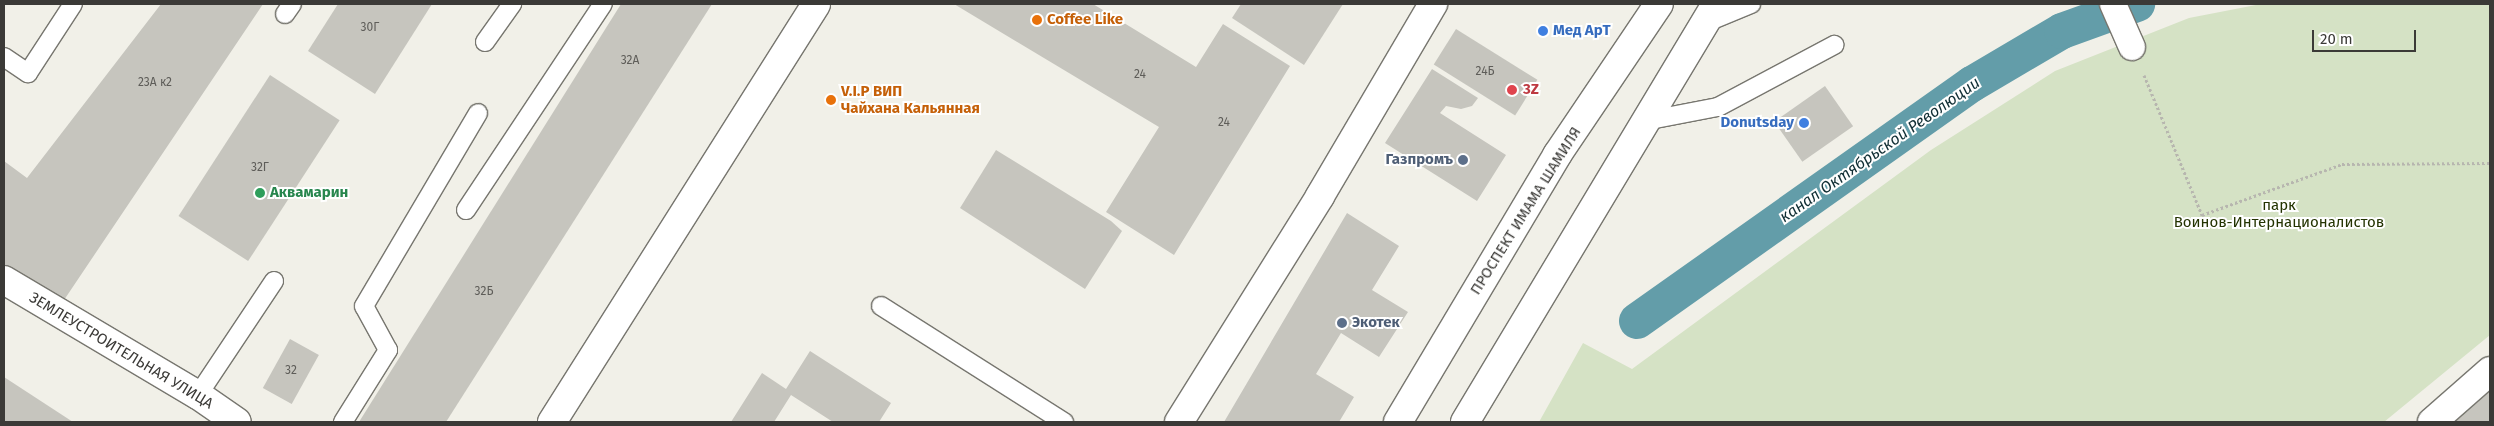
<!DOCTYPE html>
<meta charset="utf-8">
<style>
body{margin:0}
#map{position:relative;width:2494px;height:426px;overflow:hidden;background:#f1f0e8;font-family:"Fira Sans",sans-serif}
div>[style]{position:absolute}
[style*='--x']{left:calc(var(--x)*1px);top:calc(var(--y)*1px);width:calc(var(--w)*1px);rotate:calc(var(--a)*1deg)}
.green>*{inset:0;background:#d5e2c5}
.canal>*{height:36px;margin:-18px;padding:0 18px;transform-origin:18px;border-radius:18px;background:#639da9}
.building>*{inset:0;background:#c6c5be;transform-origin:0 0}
.path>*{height:3px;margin-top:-1.5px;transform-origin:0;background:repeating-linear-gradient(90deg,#b7b6af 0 2.5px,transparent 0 5px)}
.roads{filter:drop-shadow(1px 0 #77766f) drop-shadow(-1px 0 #77766f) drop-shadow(0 1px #77766f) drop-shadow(0 -1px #77766f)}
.service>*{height:18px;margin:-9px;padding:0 9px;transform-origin:9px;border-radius:9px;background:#fff}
.pedestrian>*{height:26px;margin:-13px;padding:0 13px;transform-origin:13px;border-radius:13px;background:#fff}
.minor>*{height:28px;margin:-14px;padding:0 14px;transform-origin:14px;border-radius:14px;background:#fff}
.primary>*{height:28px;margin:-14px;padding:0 14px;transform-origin:14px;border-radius:14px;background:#fff}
.dots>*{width:14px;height:14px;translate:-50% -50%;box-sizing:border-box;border:2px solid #fff;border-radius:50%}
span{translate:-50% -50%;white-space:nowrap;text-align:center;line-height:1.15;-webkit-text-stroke:4px #fff;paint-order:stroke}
.number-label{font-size:12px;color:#5e5d59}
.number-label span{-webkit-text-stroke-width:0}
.food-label{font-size:15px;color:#c56008;font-weight:700}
.left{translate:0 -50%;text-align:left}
.shop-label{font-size:15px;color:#366cbe;font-weight:700}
.right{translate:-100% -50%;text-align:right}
.health-label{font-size:15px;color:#be3a42;font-weight:700}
.service-label{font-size:15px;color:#4e5e75;font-weight:700}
.leisure-label{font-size:15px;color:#27864d;font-weight:700}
.park-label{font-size:15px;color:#233301}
.street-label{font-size:15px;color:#3b3a37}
.water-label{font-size:16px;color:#102e34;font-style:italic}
.frame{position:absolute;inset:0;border:5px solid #3b3a37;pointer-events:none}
.scale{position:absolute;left:2312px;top:30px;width:104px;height:22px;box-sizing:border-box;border:2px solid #3b3a37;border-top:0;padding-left:6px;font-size:15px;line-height:18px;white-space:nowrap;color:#3b3a37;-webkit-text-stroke:4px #fff;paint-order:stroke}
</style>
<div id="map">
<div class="green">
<div style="clip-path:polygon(2261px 4px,2490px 4px,2490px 335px,2384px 422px,1539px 422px,1583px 343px,1632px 369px,1931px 150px,2055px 71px,2189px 18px)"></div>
</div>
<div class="canal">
<div style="--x:1637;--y:321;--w:410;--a:-35.3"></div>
<div style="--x:1972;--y:84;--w:104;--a:-30.5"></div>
<div style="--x:2062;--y:31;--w:80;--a:-19.8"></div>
</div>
<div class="building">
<div style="clip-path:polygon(161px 4px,263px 4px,60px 306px,4px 267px,4px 161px,27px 178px)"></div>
<div style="clip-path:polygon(338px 4px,432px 4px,375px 94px,308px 51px)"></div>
<div style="clip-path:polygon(621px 4px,712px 4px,446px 422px,359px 422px)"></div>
<div style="clip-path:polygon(954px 4px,1093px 4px,1196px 67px,1223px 24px,1290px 66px,1174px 255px,1106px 212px,1159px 127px)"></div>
<div style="clip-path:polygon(1241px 4px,1343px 4px,1304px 65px,1232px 18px)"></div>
<div style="left:1456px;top:29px;width:96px;height:42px;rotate:32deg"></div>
<div style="clip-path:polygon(1432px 69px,1478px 98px,1472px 106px,1461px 109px,1446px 106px,1440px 113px,1506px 155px,1477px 201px,1385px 143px)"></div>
<div style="left:270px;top:75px;width:83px;height:168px;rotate:33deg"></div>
<div style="left:1825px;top:86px;width:49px;height:62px;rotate:55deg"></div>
<div style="clip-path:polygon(996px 150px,1111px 221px,1122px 231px,1085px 289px,960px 208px)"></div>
<div style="clip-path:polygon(1347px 213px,1399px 246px,1372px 290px,1408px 312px,1379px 357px,1341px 333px,1316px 374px,1354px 397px,1339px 422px,1224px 422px)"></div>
<div style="left:290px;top:339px;width:33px;height:56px;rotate:29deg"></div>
<div style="clip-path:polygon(810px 351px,891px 403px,879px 422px,833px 422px,791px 395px,774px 422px,731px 422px,762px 373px,786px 389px)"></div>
<div style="clip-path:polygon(2490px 375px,2490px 422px,2445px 422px)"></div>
<div style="clip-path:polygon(4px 377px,73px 422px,4px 422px)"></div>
</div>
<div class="path">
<div style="--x:2144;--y:75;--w:152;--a:67.5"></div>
<div style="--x:2202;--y:215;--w:149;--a:-20"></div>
<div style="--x:2342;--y:164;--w:148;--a:-0.4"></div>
</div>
<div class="roads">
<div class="service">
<div style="--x:285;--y:14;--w:12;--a:-55"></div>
<div style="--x:1705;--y:23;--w:50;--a:-22.4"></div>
<div style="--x:485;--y:42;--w:47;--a:-54.6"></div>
<div style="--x:4;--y:57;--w:29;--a:34"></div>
<div style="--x:28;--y:73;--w:82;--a:-56.9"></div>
<div style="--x:1645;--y:121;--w:74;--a:-10.9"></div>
<div style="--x:1718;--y:107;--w:132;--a:-28.1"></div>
<div style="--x:466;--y:210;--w:247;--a:-56.4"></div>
<div style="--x:881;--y:306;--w:217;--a:32.4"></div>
<div style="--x:198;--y:395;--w:137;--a:-56.3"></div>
<div style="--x:343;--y:422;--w:85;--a:-58"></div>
<div style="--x:388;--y:350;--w:50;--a:-118.6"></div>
<div style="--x:364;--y:306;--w:224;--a:-59.4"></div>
</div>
<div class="pedestrian">
<div style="--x:2113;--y:4;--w:47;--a:66.2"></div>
</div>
<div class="minor">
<div style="--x:4;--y:280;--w:226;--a:30.7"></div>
<div style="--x:198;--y:395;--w:47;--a:34.7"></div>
<div style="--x:552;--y:422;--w:494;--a:-57.7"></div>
<div style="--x:1179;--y:422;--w:266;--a:-58"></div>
<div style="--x:1320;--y:196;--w:223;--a:-59.5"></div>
<div style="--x:2432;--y:422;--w:77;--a:-41.3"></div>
</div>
<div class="primary">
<div style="--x:1398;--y:422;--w:311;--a:-59.2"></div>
<div style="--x:1557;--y:155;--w:182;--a:-56"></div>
<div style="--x:1465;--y:422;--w:488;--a:-59"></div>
</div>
</div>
<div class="dots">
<div style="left:1037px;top:20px;background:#e8710a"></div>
<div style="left:1543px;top:31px;background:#3f7fe0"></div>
<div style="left:1512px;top:90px;background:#e0444e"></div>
<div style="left:831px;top:100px;background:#e8710a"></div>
<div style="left:1804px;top:123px;background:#3f7fe0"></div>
<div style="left:1463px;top:160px;background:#5c6f8a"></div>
<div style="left:260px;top:193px;background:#2e9e5b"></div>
<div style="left:1342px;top:323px;background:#5c6f8a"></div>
</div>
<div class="number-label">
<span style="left:370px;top:28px">30Г</span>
<span style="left:630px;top:61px">32А</span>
<span style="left:1485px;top:72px">24Б</span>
<span style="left:1140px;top:75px">24</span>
<span style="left:155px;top:83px">23А к2</span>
<span style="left:1224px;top:123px">24</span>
<span style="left:260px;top:168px">32Г</span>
<span style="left:484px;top:292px">32Б</span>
<span style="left:291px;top:371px">32</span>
</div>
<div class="food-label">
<span class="left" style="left:1047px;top:20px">Coffee Like</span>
<span class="left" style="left:841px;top:100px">V.I.P ВИП<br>Чайхана Кальянная</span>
</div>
<div class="shop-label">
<span class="left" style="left:1553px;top:31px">Мед АрТ</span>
<span class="right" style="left:1794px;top:123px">Donutsday</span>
</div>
<div class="health-label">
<span class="left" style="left:1523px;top:90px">3Z</span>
</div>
<div class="service-label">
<span class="right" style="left:1453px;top:160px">Газпромъ</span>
<span class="left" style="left:1352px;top:323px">Экотек</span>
</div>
<div class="leisure-label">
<span class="left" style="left:270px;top:193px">Аквамарин</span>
</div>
<div class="park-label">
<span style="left:2279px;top:214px">парк<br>Воинов-Интернационалистов</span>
</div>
<div class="street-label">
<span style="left:1526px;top:211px;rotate:-58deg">ПРОСПЕКТ ИМАМА ШАМИЛЯ</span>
<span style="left:121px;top:351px;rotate:31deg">ЗЕМЛЕУСТРОИТЕЛЬНАЯ УЛИЦА</span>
</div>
<div class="water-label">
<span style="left:1880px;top:150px;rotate:-35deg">канал Октябрьской Революции</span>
</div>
<div class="frame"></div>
<div class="scale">20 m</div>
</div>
